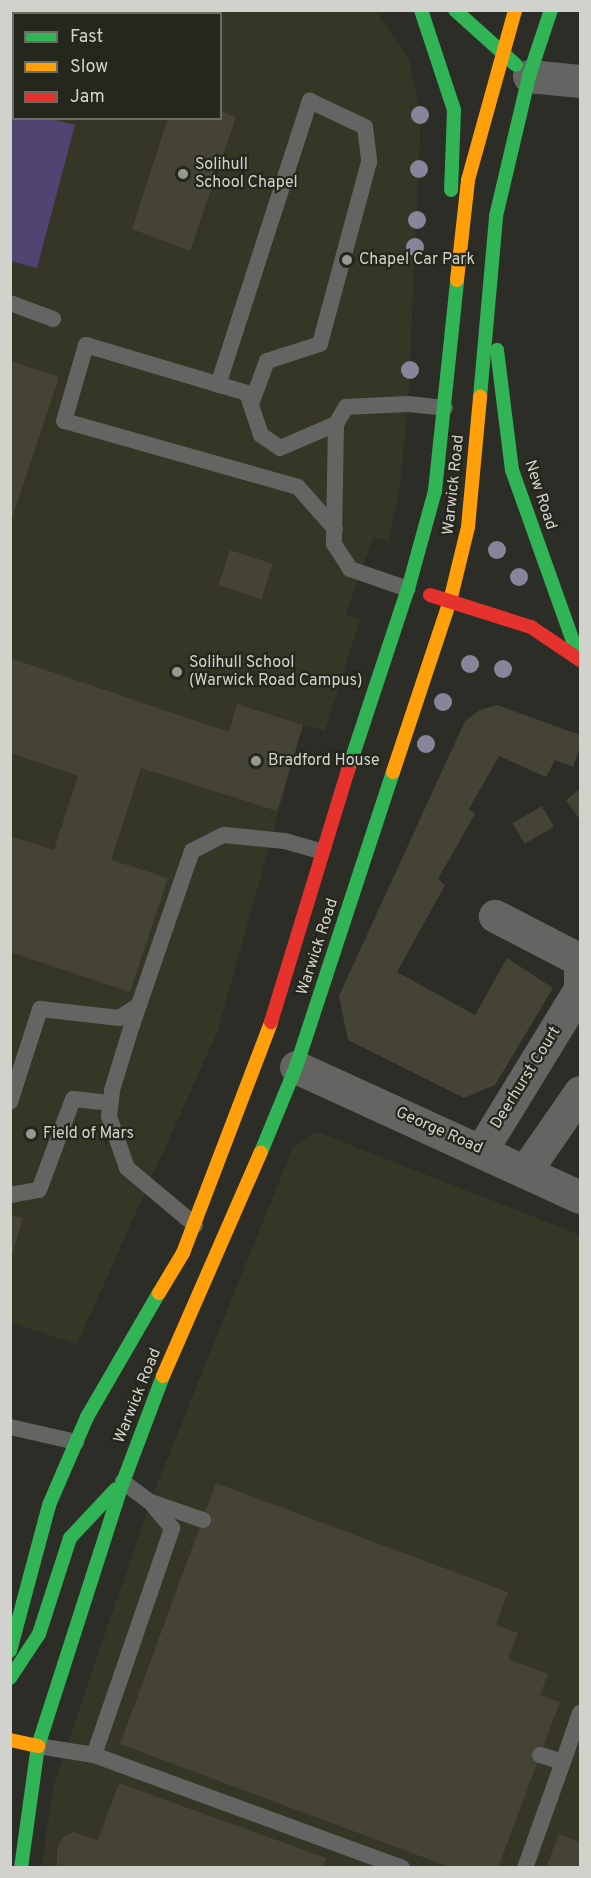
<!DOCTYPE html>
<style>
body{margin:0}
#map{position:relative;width:591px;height:1878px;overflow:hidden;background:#2d2d27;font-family:Overpass,sans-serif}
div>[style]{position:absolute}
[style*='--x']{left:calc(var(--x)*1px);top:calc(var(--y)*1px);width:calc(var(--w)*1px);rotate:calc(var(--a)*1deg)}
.built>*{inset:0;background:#353626}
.green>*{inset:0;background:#514473}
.building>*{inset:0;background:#444336;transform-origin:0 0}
.lane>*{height:16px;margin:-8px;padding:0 8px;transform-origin:8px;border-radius:8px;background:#646462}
.street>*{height:33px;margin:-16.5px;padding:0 16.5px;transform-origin:16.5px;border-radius:16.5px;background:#646462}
.fast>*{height:14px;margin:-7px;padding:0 7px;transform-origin:7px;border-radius:7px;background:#30b455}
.slow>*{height:14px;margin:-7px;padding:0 7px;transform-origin:7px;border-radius:7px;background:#ff9f0a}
.jam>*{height:14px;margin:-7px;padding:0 7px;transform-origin:7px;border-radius:7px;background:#e5322d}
.trees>*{width:18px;height:18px;margin:-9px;border-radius:50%;background:#89849a}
.dots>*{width:16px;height:16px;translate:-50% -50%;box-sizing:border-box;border:3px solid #25261c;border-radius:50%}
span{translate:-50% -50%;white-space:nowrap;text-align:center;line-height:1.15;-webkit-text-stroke:4.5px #25261c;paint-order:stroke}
.poi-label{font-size:16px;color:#d2d2cc}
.left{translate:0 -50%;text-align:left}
.street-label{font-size:16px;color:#d2d2cc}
.frame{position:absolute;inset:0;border:12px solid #d2d2cc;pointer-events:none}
.legend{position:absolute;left:12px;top:12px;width:210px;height:108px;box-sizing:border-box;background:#25261c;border:2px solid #6a6b62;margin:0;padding:8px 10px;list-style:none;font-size:18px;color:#d2d2cc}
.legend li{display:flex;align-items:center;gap:12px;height:30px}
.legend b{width:30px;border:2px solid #6a6b62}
</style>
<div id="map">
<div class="built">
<div style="clip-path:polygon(evenodd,11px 11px,375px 11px,409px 59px,421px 116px,408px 404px,400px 486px,389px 541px,374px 537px,345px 615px,360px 620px,325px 731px,303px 725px,218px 1030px,77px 1344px,11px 1322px,11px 11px,14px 14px,220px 14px,220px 118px,14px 118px,14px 14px)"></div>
<div style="clip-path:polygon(317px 1132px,580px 1235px,580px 1867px,41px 1868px,54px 1784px,151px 1499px,293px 1147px)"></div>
</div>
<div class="green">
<div style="clip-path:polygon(11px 10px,105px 10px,105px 11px,14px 14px,13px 87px)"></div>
<div style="clip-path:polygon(10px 109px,14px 118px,50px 119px,75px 125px,37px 268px,11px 261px)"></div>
</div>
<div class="building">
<div style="clip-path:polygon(220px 111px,236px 117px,190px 251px,132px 229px,168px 118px,220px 118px)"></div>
<div style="clip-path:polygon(10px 361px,59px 377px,11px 521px,10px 521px)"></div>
<div style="left:230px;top:550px;width:45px;height:37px;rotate:18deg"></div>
<div style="clip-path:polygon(10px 658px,229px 732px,237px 704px,303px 725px,277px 811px,141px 768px,111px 860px,168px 878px,130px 992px,10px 952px,10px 836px,54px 850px,78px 776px,10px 753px)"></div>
<div style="clip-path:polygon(497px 705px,580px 735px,580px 746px,573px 767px,555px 760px,546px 777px,499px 756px,469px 809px,475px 814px,438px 879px,445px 885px,397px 972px,475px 1015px,507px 958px,553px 988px,495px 1085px,464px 1098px,348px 1040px,339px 996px,465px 721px,480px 710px)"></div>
<div style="clip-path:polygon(579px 790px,580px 792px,580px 820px,566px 800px)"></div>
<div style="left:542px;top:806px;width:24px;height:34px;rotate:60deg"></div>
<div style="clip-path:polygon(10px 1215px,23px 1218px,11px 1258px,10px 1258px)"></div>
<div style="clip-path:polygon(216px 1483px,508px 1592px,496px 1625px,518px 1633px,508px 1659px,548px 1674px,540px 1695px,560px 1702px,498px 1868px,452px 1868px,120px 1744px)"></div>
<div style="clip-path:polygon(119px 1783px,326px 1858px,323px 1868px,57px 1868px,57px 1849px,62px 1838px,73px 1832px,98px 1840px)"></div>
<div style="clip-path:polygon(559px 1834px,580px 1842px,580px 1868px,546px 1868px)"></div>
</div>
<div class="lane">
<div style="--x:10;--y:303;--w:46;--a:20.4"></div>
<div style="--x:218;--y:385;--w:299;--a:-72.1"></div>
<div style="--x:310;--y:101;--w:61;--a:25.3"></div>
<div style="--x:365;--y:127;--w:35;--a:83"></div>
<div style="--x:369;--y:162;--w:188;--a:105.1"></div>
<div style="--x:320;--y:344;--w:56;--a:162.2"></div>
<div style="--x:267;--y:361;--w:46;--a:110.4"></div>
<div style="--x:336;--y:424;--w:120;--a:91"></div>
<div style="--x:334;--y:544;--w:30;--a:57"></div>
<div style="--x:350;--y:569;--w:61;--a:19"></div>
<div style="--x:335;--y:529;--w:56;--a:-131.4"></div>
<div style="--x:298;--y:487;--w:243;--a:-164.2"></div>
<div style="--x:64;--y:421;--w:79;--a:-73.9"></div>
<div style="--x:86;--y:345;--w:168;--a:16.6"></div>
<div style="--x:247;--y:393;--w:44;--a:71.6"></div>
<div style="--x:261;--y:435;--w:23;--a:34"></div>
<div style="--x:280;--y:448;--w:61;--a:-23.2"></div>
<div style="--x:336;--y:424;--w:20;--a:-60"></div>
<div style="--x:346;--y:407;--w:62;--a:-2.8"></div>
<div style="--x:408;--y:404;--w:37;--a:6"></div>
<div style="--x:10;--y:1102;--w:98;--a:-72.1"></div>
<div style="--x:40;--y:1009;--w:80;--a:6.5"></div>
<div style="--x:119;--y:1018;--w:24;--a:-33"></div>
<div style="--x:10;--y:1195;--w:29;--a:-10"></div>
<div style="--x:39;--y:1190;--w:97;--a:-69.5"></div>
<div style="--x:73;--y:1099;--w:37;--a:6"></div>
<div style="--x:195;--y:1225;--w:89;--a:-140"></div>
<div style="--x:127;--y:1168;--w:55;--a:-109.1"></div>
<div style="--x:109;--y:1116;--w:26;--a:-83"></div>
<div style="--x:112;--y:1090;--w:68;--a:-72.9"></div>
<div style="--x:132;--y:1025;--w:184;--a:-71"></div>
<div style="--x:192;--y:851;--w:36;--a:-27"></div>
<div style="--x:224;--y:835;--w:61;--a:5.6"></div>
<div style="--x:285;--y:841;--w:37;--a:16"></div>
<div style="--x:10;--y:1427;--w:68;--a:12.8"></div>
<div style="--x:151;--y:1502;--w:55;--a:19.1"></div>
<div style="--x:38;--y:1746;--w:57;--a:9.1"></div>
<div style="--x:94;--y:1755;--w:328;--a:20.1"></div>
<div style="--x:94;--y:1755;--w:240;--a:-71"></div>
<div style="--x:172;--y:1528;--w:34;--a:-130"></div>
<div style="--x:150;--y:1502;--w:34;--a:-143"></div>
<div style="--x:563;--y:1762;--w:52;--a:-70.9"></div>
<div style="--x:525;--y:1868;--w:113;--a:-70.3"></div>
<div style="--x:563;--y:1762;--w:24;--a:-163"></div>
</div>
<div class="street">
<div style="--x:529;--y:76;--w:51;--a:5.6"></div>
<div style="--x:296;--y:1067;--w:312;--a:24.6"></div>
<div style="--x:482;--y:1149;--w:188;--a:-58.5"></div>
<div style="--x:580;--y:989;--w:29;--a:-90"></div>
<div style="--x:580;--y:960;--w:96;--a:-152.6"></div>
<div style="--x:526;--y:1170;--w:95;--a:-55.3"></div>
</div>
<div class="fast">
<div style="--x:421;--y:10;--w:105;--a:71.7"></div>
<div style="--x:454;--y:110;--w:80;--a:92.1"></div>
<div style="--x:455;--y:10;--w:82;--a:42"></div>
<div style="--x:497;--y:350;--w:121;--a:82.9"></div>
<div style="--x:512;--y:470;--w:200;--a:70.4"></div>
<div style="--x:480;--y:397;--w:182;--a:-84.9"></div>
<div style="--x:496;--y:216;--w:144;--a:-76.7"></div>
<div style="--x:529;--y:76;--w:70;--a:-71.6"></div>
<div style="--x:348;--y:770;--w:191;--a:-71.7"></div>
<div style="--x:408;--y:589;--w:102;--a:-74.6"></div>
<div style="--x:435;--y:491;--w:212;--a:-84"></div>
<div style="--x:261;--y:1152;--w:92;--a:-67.6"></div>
<div style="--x:296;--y:1067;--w:311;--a:-71.8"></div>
<div style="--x:10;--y:1651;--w:151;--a:-75"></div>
<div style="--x:49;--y:1505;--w:96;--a:-66.6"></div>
<div style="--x:87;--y:1417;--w:143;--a:-59.9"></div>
<div style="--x:10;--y:1678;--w:53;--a:-56.6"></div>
<div style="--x:39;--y:1634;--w:101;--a:-72.1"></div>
<div style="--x:70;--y:1538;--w:67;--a:-46.8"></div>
<div style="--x:21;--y:1868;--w:123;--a:-82.1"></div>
<div style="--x:38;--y:1746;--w:277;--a:-72.2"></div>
<div style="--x:123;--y:1482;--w:113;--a:-69.3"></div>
</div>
<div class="slow">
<div style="--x:457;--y:280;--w:101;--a:-83.7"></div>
<div style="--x:468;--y:180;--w:176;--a:-74.5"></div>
<div style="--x:393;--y:772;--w:180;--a:-71.6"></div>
<div style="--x:450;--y:601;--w:76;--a:-76.3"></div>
<div style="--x:468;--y:527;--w:131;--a:-84.7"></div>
<div style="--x:159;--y:1293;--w:47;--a:-59"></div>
<div style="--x:183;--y:1253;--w:247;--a:-69.1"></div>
<div style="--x:163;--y:1376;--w:244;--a:-66.4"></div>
<div style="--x:10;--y:1740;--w:29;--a:12"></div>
</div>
<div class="jam">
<div style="--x:430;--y:595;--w:106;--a:17.6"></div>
<div style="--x:531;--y:627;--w:59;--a:34"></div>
<div style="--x:271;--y:1022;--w:264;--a:-73"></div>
</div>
<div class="trees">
<div style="left:420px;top:115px"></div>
<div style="left:419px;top:169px"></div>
<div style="left:417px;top:220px"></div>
<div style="left:415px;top:247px"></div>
<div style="left:410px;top:370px"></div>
<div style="left:497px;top:550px"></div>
<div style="left:519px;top:577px"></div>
<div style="left:470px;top:664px"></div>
<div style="left:503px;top:669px"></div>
<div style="left:443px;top:702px"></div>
<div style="left:426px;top:744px"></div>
</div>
<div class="dots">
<div style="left:183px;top:174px;background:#989892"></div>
<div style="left:347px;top:260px;background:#989892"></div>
<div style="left:177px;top:672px;background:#989892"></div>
<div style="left:256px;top:761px;background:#989892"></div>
<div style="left:31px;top:1134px;background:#989892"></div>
</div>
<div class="poi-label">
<span class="left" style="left:195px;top:174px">Solihull<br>School Chapel</span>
<span class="left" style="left:359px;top:260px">Chapel Car Park</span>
<span class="left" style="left:189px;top:672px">Solihull School<br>(Warwick Road Campus)</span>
<span class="left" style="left:268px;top:761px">Bradford House</span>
<span class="left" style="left:43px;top:1134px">Field of Mars</span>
</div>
<div class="street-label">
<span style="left:454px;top:485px;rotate:-84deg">Warwick Road</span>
<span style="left:540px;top:495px;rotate:72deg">New Road</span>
<span style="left:318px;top:947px;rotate:-72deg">Warwick Road</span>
<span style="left:526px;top:1078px;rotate:-58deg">Deerhurst Court</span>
<span style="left:439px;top:1131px;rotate:24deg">George Road</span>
<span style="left:138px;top:1396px;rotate:-68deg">Warwick Road</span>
</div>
<div class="frame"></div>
<ul class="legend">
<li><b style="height:8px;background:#30b455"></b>Fast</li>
<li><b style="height:8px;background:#ff9f0a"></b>Slow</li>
<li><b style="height:8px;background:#e5322d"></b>Jam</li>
</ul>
</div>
